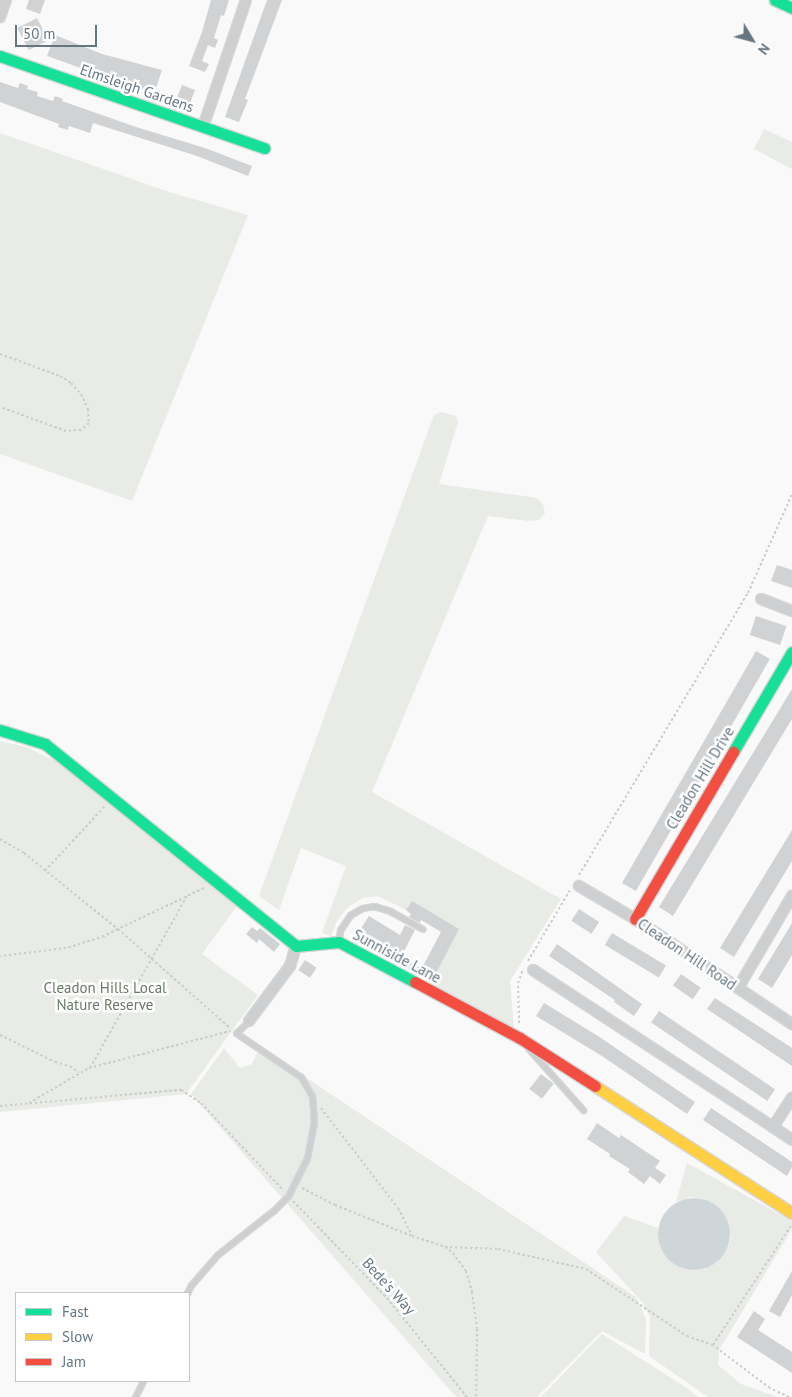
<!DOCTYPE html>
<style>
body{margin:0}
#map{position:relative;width:792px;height:1397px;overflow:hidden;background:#f9f9f9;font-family:"PT Sans",sans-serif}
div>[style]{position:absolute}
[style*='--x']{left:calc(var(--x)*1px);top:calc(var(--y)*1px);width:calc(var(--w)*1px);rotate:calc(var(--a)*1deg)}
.green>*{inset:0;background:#e8ebe6}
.water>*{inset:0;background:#ced6d9}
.round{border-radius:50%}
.building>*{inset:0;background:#d0d2d3;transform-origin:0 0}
.path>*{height:2px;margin-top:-1px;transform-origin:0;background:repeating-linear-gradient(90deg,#cbcccd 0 2.5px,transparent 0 5px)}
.roads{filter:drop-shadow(1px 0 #d5d6d7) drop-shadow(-1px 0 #d5d6d7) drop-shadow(0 1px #d5d6d7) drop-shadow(0 -1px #d5d6d7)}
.lane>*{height:5px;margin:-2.5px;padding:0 2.5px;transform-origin:2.5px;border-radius:2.5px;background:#cecfd0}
.street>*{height:10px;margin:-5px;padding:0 5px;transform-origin:5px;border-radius:5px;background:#cecfd0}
.fast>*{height:11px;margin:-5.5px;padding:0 5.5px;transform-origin:5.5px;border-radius:5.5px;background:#16e098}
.slow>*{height:11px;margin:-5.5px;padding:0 5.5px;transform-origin:5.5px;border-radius:5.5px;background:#ffcf43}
.jam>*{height:11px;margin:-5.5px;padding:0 5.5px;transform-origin:5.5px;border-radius:5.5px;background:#f24e42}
span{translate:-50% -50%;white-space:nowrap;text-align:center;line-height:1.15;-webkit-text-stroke:5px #fff;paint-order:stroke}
.street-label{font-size:15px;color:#657683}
.park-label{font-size:15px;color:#687a64}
.legend{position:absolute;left:15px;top:1292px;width:175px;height:90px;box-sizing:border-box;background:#fff;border:1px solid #c1c8cd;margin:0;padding:6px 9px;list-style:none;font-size:15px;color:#657683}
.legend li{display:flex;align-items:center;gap:10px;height:25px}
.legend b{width:25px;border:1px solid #c1c8cd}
.north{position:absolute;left:727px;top:15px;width:50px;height:50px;-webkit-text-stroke:4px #fff;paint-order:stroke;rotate:127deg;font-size:14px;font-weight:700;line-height:20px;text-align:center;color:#657683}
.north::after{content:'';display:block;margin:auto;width:18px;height:22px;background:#657683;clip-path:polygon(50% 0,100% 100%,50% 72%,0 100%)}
.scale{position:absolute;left:15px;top:25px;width:82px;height:22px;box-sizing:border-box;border:2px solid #657683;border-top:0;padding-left:6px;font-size:15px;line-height:18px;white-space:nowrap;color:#657683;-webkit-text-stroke:4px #fff;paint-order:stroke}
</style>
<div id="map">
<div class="green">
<div style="clip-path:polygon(764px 129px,792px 142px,792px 169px,754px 149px)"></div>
<div style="clip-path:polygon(0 133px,169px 192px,248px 215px,132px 501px,0 454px)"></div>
<div style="clip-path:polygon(441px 412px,456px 416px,458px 422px,439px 484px,537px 498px,543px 504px,545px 513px,539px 520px,529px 521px,488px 516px,372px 792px,561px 899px,510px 981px,514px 1028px,430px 984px,459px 929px,412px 902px,406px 910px,378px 896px,363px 898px,348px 907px,337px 921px,331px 936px,322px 933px,346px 866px,301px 848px,279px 910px,259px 896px,434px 415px)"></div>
<div style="clip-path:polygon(0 741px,26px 747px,64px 765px,237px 906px,202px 954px,258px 995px,186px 1094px,0 1112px)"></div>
<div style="clip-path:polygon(260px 1047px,636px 1297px,646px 1319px,645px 1354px,602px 1331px,537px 1397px,456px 1397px,191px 1094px,224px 1048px,240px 1068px,252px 1064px)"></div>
<div style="clip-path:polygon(687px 1163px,792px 1221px,792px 1229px,719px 1350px,718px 1365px,741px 1384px,778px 1397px,708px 1397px,649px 1356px,650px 1317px,642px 1302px,596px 1252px,624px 1216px,658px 1228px,658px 1238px,663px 1252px,676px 1265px,694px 1270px,704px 1269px,717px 1262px,728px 1247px,731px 1235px,700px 1198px,690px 1197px,676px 1202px)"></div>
<div style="clip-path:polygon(602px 1334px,690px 1390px,698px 1397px,541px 1397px)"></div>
</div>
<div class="water">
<div class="round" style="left:658px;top:1198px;width:72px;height:72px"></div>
</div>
<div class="building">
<div style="clip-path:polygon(29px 0,45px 0,40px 14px,26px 9px)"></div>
<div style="clip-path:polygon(211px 0,229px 0,224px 16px,221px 15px,214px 38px,218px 40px,215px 48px,208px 45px,202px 61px,209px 64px,205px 72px,189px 66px,202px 32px)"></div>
<div style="clip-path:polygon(267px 0,282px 0,245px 99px,248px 100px,239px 122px,225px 117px)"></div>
<div style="left:37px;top:18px;width:25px;height:22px;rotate:63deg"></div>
<div style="clip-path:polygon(55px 35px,102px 54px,162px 70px,154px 94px,47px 56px)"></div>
<div style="clip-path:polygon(0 82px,18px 88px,20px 83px,28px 86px,27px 89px,38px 92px,37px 96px,53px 101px,55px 96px,63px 99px,62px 101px,136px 127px,205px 148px,252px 166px,248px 176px,197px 156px,93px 123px,90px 133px,69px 126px,68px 130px,58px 127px,59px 124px,0 102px)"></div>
<div style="left:182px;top:85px;width:14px;height:17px;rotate:21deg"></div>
<div style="clip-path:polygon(777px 565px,792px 570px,792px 588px,771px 581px)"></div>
<div style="left:756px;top:616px;width:32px;height:20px;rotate:18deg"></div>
<div style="left:756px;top:651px;width:16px;height:268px;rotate:30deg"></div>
<div style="clip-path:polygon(792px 689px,792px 719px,673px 916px,659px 907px)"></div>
<div style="clip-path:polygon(792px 830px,792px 861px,734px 957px,720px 948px)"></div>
<div style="clip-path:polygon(412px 901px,459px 929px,432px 981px,368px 948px,372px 941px,358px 933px,369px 916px,400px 935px,405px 925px,415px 930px,401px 957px,422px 968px,441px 932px,421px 920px,420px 923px,409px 917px,411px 914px,406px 910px)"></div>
<div style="left:579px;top:909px;width:24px;height:14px;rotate:33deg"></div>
<div style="clip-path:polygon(792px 923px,792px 955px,772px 988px,758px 979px)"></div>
<div style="clip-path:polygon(252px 927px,257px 931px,260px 928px,280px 944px,274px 952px,259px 939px,257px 943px,246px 934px)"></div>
<div style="left:612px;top:933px;width:63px;height:14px;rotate:31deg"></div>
<div style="clip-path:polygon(557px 944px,642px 1004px,634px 1016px,614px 1002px,615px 1000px,549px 956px)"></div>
<div style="left:305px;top:960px;width:14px;height:12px;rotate:34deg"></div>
<div style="left:681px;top:974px;width:24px;height:14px;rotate:35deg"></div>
<div style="clip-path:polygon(715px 998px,792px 1048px,792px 1066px,707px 1009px)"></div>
<div style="clip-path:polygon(544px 1003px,598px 1036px,695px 1102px,687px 1114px,602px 1056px,536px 1016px)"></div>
<div style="left:659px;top:1011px;width:140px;height:14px;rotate:34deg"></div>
<div style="left:541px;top:1074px;width:16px;height:19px;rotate:38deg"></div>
<div style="clip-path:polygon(711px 1108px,792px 1162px,792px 1167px,787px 1176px,703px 1120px)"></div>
<div style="clip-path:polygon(597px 1123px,619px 1138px,621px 1135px,660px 1161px,655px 1168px,666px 1175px,660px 1184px,650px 1176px,644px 1184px,628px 1172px,630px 1169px,609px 1156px,610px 1154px,587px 1139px)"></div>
<div style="clip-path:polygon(792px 1271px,792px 1295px,780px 1317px,769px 1311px)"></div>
<div style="clip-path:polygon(754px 1311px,765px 1319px,758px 1330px,792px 1352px,792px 1373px,737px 1337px)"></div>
</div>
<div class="path">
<div style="--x:0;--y:354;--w:64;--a:20.1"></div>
<div style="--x:60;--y:376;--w:13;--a:32"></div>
<div style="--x:71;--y:383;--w:15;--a:48"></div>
<div style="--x:81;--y:394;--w:17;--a:65"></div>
<div style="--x:88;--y:409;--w:14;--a:86"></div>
<div style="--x:89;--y:423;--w:11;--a:139"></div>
<div style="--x:81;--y:430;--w:15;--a:176"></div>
<div style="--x:66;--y:431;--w:70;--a:-160"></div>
<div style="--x:0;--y:839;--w:28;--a:30"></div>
<div style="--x:24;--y:853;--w:121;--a:39"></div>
<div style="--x:118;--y:929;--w:16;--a:153"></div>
<div style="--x:104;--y:936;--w:40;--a:162"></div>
<div style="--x:66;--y:948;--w:66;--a:173.1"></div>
<div style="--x:45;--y:871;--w:88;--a:-47.3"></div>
<div style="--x:579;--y:875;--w:329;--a:-59.1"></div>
<div style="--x:748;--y:593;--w:108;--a:-66"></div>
<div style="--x:204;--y:888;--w:95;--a:154.5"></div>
<div style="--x:118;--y:929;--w:149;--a:41.5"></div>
<div style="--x:528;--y:961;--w:82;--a:-59.4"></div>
<div style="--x:519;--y:1023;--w:40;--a:-91.4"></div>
<div style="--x:518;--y:983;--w:15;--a:-70"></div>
<div style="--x:0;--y:1035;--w:61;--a:26.1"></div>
<div style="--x:55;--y:1062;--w:16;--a:15"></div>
<div style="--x:70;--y:1066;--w:11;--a:38"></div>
<div style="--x:90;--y:1068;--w:197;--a:-60.6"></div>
<div style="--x:29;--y:1103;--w:69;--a:-30.3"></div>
<div style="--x:89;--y:1068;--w:146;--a:-14.7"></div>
<div style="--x:0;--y:1106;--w:182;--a:-5.1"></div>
<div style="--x:181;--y:1090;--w:24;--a:33"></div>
<div style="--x:201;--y:1103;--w:120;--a:46.7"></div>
<div style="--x:321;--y:1108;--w:126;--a:52.4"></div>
<div style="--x:398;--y:1208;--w:31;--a:63"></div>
<div style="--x:412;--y:1236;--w:35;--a:18"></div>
<div style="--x:445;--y:1247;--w:53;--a:2.2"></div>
<div style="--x:498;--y:1249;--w:90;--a:12.8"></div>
<div style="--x:586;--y:1269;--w:121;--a:33.6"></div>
<div style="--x:687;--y:1336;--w:28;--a:19"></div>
<div style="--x:302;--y:1188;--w:37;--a:27"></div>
<div style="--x:335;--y:1205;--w:83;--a:21.9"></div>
<div style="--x:293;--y:1201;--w:135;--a:45.9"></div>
<div style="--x:387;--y:1298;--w:127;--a:51.1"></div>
<div style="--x:445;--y:1247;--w:10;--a:37"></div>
<div style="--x:453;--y:1253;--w:22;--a:54"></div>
<div style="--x:466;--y:1271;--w:22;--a:74"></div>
<div style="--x:472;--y:1292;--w:37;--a:82"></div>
<div style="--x:477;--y:1329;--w:68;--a:90.8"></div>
<div style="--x:789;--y:1397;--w:21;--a:-155"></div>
<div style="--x:770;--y:1388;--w:71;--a:-143"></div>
<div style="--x:713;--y:1345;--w:142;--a:-56.8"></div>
</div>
<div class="roads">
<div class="lane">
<div style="--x:339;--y:941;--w:11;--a:-85"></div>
<div style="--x:340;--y:930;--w:18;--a:-56"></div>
<div style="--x:350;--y:915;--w:14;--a:-30"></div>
<div style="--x:362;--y:908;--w:12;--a:-9"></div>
<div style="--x:374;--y:906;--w:17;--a:17"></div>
<div style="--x:390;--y:911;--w:37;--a:29"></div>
<div style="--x:528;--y:1048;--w:83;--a:48.4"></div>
<div style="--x:187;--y:1293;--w:9;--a:-63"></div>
<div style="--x:191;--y:1285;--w:40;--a:-49"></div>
<div style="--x:217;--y:1255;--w:73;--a:-38.3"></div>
<div style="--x:274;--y:1210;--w:20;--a:-45"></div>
<div style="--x:288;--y:1196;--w:42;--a:-63.4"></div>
<div style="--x:307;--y:1158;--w:36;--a:-79"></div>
<div style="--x:314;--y:1123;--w:27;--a:-94"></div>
<div style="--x:312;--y:1096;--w:22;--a:-120"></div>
<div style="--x:301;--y:1077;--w:78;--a:-145.9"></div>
<div style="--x:236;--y:1033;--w:18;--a:-43"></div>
<div style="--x:135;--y:1397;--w:18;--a:-63"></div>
</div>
<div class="street">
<div style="--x:0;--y:17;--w:18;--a:-71"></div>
<div style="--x:203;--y:127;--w:134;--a:-71.3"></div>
<div style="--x:761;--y:599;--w:33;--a:21"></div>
<div style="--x:579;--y:886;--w:65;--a:30.5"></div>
<div style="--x:635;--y:919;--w:189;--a:33.8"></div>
<div style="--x:533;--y:970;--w:287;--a:33.2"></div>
<div style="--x:773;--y:1127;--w:35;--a:-57"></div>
<div style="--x:738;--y:988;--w:107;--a:-59.6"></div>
<div style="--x:249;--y:1021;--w:69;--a:-53.3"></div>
<div style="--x:290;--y:966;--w:21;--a:-73"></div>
<div style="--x:773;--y:1127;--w:23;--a:34"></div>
</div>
<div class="fast">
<div style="--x:775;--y:0;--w:19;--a:25"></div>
<div style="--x:0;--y:56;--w:280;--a:19.2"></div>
<div style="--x:0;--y:730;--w:47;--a:17.3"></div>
<div style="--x:45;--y:744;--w:322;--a:38.8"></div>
<div style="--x:296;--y:946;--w:43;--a:-5.3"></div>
<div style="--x:339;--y:942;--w:86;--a:27.8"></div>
<div style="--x:733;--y:752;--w:116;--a:-59.5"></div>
</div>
<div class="slow">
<div style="--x:595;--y:1086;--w:234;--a:32.8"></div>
</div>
<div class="jam">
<div style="--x:635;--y:919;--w:194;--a:-59.6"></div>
<div style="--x:415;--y:982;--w:119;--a:28.1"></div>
<div style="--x:520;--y:1038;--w:89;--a:32.6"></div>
</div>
</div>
<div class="street-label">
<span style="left:137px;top:88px;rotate:19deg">Elmsleigh Gardens</span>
<span style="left:700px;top:778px;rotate:-59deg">Cleadon Hill Drive</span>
<span style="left:687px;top:954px;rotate:34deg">Cleadon Hill Road</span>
<span style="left:397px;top:956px;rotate:28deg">Sunniside Lane</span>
<span style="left:389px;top:1286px;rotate:48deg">Bede's Way</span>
</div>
<div class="park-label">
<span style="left:105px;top:996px">Cleadon Hills Local<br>Nature Reserve</span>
</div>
<ul class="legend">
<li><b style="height:6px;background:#16e098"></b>Fast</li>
<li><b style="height:6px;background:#ffcf43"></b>Slow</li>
<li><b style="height:6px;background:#f24e42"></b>Jam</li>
</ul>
<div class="north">N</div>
<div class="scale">50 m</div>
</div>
